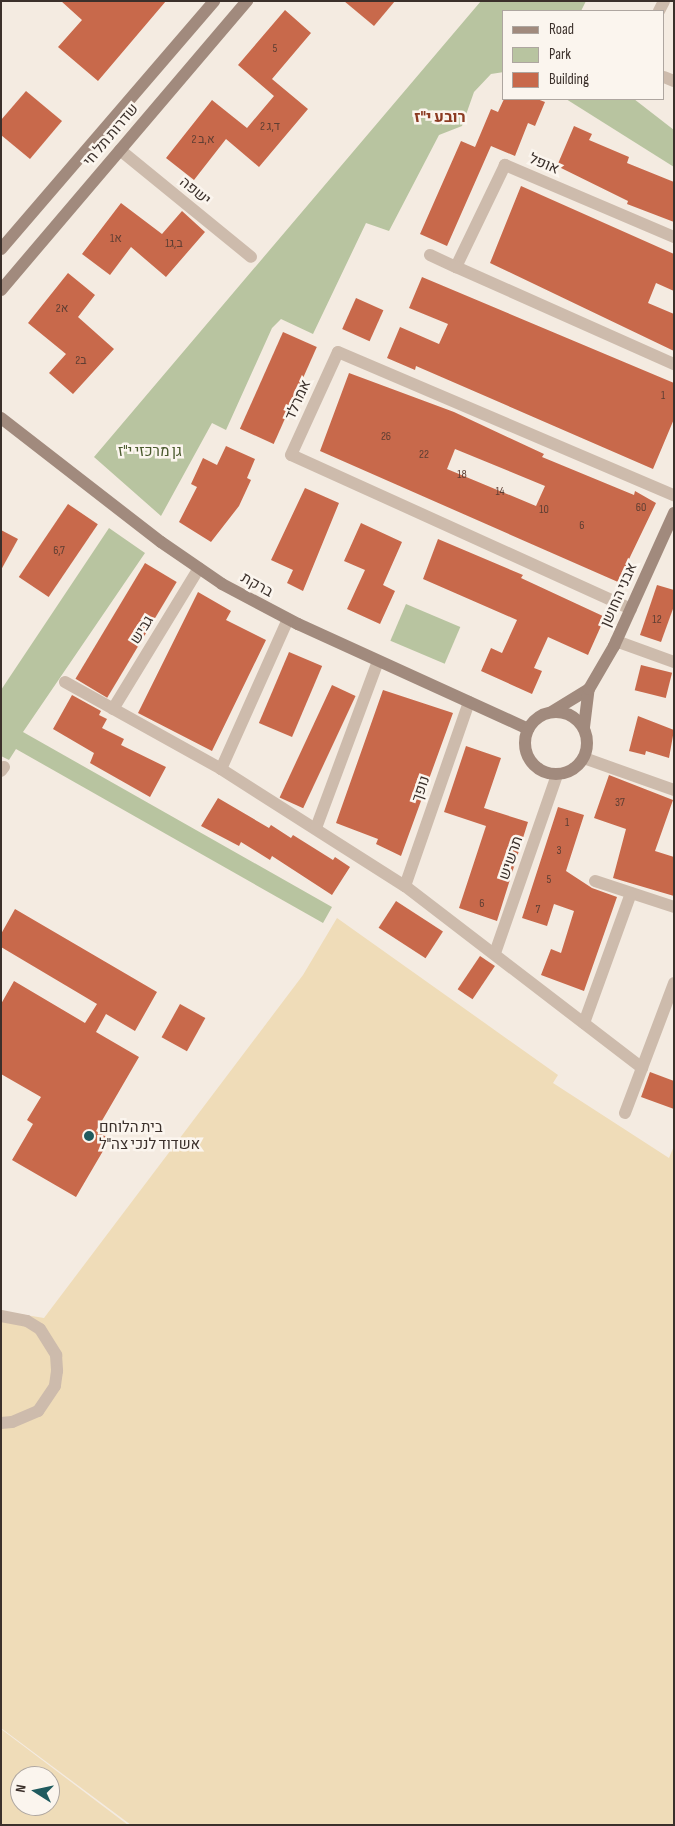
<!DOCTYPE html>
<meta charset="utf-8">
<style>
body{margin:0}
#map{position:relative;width:675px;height:1826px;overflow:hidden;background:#f4ebe1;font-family:"Sofia Sans Condensed",Heebo,sans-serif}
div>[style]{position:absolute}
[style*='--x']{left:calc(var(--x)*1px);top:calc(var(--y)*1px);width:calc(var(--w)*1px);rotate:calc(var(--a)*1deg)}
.green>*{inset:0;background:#b8c4a0;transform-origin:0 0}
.sand>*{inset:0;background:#efdcb8}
.building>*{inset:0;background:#c8694b;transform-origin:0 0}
.street>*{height:12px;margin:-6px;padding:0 6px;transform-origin:6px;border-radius:6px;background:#cdbbac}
.secondary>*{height:12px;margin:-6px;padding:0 6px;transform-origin:6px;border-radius:6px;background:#a18a7d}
.secondary>.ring{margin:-6px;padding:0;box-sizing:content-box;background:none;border:12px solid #a18a7d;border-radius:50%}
.dots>*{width:14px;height:14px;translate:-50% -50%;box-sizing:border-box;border:2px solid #fbf5ee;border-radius:50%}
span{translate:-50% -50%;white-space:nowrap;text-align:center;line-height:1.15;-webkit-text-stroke:5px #fbf5ee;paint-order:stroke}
.number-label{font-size:12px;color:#5e3e33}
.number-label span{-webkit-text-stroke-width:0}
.street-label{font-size:15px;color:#3b302b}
.park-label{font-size:15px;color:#4a5a2e}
.poi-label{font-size:15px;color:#3b302b}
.left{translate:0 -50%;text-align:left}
.neighbourhood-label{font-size:16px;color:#8c3b22;font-weight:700}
.frame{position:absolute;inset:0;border:2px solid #3b302b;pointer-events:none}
.legend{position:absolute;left:502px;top:10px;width:162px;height:90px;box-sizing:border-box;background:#fbf5ee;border:1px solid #aea6a0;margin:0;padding:6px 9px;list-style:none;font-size:15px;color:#3b302b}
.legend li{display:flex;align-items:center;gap:10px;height:25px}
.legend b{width:25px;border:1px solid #aea6a0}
.north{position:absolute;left:10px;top:1766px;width:50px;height:50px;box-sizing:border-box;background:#fbf5ee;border:1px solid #aea6a0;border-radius:50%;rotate:280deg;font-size:14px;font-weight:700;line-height:20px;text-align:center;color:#3b302b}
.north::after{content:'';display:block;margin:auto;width:18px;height:22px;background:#1f5a5e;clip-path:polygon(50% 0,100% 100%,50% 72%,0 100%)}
</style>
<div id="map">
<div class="green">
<div style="clip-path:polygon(481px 1px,586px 1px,581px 11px,504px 11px,504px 72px,491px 74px,474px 92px,462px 126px,439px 135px,389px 231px,366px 223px,313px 334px,281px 319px,272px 328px,226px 430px,212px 423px,161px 516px,94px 457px)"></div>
<div style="clip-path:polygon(566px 99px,634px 99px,674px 130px,674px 167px)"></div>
<div style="clip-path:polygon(109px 528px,145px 553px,23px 732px,332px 907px,323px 923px,16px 749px,9px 760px,1px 756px,1px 690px)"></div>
<div style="left:406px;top:604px;width:59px;height:40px;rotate:23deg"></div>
</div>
<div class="sand">
<div style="clip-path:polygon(337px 918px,558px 1075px,553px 1083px,669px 1158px,674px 1146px,674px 1825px,131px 1825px,1px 1728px,1px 1311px,44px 1318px,303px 975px)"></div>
<div style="clip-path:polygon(evenodd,1px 1729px,128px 1825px,1px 1825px,1px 1729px,20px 1776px,50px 1776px,50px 1806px,20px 1806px,20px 1776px)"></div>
</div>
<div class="building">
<div style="clip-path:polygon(61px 1px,166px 1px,98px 81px,58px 47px,82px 20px)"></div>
<div style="clip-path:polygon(344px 1px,395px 1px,374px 26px)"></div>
<div style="clip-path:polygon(285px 10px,311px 33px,272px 79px,308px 109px,259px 167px,226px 139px,194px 180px,166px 158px,212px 100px,247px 128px,274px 96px,238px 65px)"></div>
<div style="clip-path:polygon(26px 91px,62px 121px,30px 159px,1px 135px,1px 120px)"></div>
<div style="clip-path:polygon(504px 99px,537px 99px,545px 102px,535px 126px,528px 123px,515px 156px,491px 146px,447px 246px,420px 234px,461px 141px,475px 147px,491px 109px,498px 112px)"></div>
<div style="clip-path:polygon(574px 126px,592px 134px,589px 140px,629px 157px,627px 163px,674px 182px,674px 222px,627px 204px,628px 201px,557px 166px)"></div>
<div style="clip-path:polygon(521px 186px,674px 254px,674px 291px,656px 283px,648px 303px,674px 314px,674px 351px,490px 263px)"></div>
<div style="clip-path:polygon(121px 203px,162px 234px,182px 211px,205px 232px,166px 277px,131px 247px,110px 275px,82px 254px)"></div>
<div style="clip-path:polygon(68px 273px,95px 295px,78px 317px,114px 349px,73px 394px,49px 373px,66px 354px,28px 323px)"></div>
<div style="clip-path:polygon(422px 277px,674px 383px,674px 419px,653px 469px,416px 366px,415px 370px,387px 358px,400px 327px,439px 344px,448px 324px,409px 308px)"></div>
<div style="left:356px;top:298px;width:30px;height:34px;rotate:24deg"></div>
<div style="left:283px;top:332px;width:37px;height:106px;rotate:24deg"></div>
<div style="clip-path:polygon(evenodd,349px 373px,454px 412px,544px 454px,542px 457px,634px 495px,635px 491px,656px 503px,618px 582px,320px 451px,349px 373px,455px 449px,545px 486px,536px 506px,447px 469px,455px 449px)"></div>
<div style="clip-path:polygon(226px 446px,255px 459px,247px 478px,251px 480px,239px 506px,211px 542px,179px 522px,197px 487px,191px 484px,203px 458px,217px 465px)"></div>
<div style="clip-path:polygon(305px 488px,339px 503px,303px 591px,287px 583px,293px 570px,271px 560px)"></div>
<div style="left:68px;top:504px;width:36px;height:88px;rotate:34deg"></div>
<div style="clip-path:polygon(361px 523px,402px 542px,383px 585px,395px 591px,380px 624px,347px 609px,365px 570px,344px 561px)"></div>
<div style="clip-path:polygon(1px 530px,18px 539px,1px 570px)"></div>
<div style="clip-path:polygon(438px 539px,523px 575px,521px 578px,605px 617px,588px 655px,548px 637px,534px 668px,542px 671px,532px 694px,481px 671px,491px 648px,502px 653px,517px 620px,423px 579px)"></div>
<div style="left:145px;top:563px;width:37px;height:135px;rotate:31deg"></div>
<div style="clip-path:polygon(657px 585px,674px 590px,674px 606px,661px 642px,640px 635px)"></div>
<div style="clip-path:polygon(198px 592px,231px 611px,226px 620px,266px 640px,212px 751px,138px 713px)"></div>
<div style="left:289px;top:652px;width:36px;height:77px;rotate:23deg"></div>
<div style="left:641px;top:665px;width:32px;height:26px;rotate:14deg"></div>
<div style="left:332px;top:685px;width:26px;height:124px;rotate:25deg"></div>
<div style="clip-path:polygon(383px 690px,453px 713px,401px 856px,376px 844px,378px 839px,336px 823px)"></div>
<div style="clip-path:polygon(72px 695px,101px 711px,99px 715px,107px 719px,102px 728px,124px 739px,121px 745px,166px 767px,150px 797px,90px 763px,94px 753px,53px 729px)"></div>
<div style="clip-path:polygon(638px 716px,674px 730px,669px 758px,646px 751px,645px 755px,629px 751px)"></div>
<div style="clip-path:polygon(466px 746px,501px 758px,484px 808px,528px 822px,497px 921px,459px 908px,486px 826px,444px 812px)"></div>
<div style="clip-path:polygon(609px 775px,673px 800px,655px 851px,674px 857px,674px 896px,613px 878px,626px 829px,594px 818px)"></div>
<div style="clip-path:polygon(218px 798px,269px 828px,271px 825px,291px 838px,293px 835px,333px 860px,335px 857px,350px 867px,332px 895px,272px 856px,270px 860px,241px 842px,239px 846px,201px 826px)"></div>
<div style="clip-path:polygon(558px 807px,584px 815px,566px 871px,592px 888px,617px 897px,584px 991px,541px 975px,551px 949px,561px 953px,574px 911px,554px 904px,547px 926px,522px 918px)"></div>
<div style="left:396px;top:901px;width:56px;height:32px;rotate:33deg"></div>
<div style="clip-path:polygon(15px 909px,157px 992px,135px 1031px,106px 1014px,96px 1032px,139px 1057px,96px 1131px,110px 1139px,76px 1197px,12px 1160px,33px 1124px,27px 1120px,41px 1097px,1px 1074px,1px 1004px,14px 981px,85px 1023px,97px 1004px,1px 947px,1px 934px)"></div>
<div style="left:480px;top:956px;width:18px;height:40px;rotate:34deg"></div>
<div style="left:180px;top:1004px;width:29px;height:38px;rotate:29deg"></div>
<div style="clip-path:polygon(650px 1072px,674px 1081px,674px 1109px,641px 1097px)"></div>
</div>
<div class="street">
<div style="--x:659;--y:11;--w:11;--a:-63"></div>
<div style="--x:664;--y:77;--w:11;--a:22"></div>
<div style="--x:120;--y:150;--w:169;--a:39.2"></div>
<div style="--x:674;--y:237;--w:184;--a:-156.9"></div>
<div style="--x:505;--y:165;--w:113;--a:115.7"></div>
<div style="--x:456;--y:267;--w:239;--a:24"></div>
<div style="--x:430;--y:255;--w:29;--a:25"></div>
<div style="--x:631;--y:609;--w:373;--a:-155.6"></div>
<div style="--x:291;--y:455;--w:113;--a:-65.5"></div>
<div style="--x:338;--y:352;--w:365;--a:23.1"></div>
<div style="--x:616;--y:641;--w:62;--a:19.9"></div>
<div style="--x:65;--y:682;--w:179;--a:29.1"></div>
<div style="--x:221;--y:769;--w:218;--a:32.5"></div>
<div style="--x:405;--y:886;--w:299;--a:37.5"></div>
<div style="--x:113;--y:709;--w:165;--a:-58.6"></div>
<div style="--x:584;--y:758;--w:96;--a:19.6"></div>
<div style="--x:221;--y:769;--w:164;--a:-65.9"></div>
<div style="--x:1;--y:771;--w:5;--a:-53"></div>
<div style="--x:316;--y:828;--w:178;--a:-69.6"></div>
<div style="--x:595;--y:881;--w:83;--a:18.2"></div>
<div style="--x:405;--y:886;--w:195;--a:-70.8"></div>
<div style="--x:495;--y:953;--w:188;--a:-70.8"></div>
<div style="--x:584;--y:1023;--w:138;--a:-70.1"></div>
<div style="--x:625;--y:1113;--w:139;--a:-69.3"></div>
<div style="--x:1;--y:1316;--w:26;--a:11"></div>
<div style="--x:27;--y:1321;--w:15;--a:32"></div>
<div style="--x:40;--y:1329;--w:31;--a:58"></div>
<div style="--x:56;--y:1355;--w:16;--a:86"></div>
<div style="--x:57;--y:1371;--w:15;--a:98"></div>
<div style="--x:55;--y:1386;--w:30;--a:124"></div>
<div style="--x:38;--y:1411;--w:28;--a:157"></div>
<div style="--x:12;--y:1422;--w:11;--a:175"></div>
</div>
<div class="secondary">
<div style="--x:1;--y:249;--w:327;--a:-49.3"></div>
<div style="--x:1;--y:290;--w:380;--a:-49.6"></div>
<div style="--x:1;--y:418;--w:202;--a:37.8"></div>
<div style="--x:161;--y:542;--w:74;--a:34.5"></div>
<div style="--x:222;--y:584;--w:86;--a:27.8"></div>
<div style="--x:298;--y:624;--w:253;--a:24.5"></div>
<div style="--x:553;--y:711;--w:42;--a:-31.4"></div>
<div class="ring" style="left:525px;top:712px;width:50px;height:50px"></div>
<div style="--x:584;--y:727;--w:38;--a:-83"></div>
<div style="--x:589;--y:689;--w:50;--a:-59.8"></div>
<div style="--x:614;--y:646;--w:146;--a:-65.7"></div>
</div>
<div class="dots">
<div style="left:89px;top:1136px;background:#1f5a5e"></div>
</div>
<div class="number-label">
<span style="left:275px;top:49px">5</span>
<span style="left:270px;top:127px">2 ד,ג</span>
<span style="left:203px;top:140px">2 א,ב</span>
<span style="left:116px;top:239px">1א</span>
<span style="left:174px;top:244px">1ב,ג</span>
<span style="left:62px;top:309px">2א</span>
<span style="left:81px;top:361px">2ב</span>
<span style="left:663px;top:396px">1</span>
<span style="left:386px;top:437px">26</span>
<span style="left:424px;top:455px">22</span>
<span style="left:462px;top:475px">18</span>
<span style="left:500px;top:492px">14</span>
<span style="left:641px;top:508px">60</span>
<span style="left:544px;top:510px">10</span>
<span style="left:582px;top:526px">6</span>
<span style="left:59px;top:551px">6,7</span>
<span style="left:657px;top:620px">12</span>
<span style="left:620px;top:803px">37</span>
<span style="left:567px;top:823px">1</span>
<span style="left:559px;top:851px">3</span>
<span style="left:549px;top:880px">5</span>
<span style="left:482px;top:904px">6</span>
<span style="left:538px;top:910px">7</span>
</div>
<div class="street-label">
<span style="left:111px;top:135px;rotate:-50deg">שדרות תל חי</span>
<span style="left:544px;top:164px;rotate:23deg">אופל</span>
<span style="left:195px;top:191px;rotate:39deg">ישפה</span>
<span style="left:298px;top:400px;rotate:-66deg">אמרלד</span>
<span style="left:257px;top:585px;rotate:29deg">ברקת</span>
<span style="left:619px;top:595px;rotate:-66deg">אבני החושן</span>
<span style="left:142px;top:630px;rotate:-58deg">גביש</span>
<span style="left:421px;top:789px;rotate:-71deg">נופך</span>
<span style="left:511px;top:858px;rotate:-71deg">תרשיש</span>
</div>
<div class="park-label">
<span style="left:150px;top:452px">גן מרכזי י"ז</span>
</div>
<div class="poi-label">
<span class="left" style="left:99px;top:1136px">בית הלוחם<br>אשדוד לנכי צה"ל</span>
</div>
<div class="neighbourhood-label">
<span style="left:440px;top:118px">רובע י"ז</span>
</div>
<div class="frame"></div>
<ul class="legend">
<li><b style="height:6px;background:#a18a7d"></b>Road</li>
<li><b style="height:14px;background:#b8c4a0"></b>Park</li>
<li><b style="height:14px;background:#c8694b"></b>Building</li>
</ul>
<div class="north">N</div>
</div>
